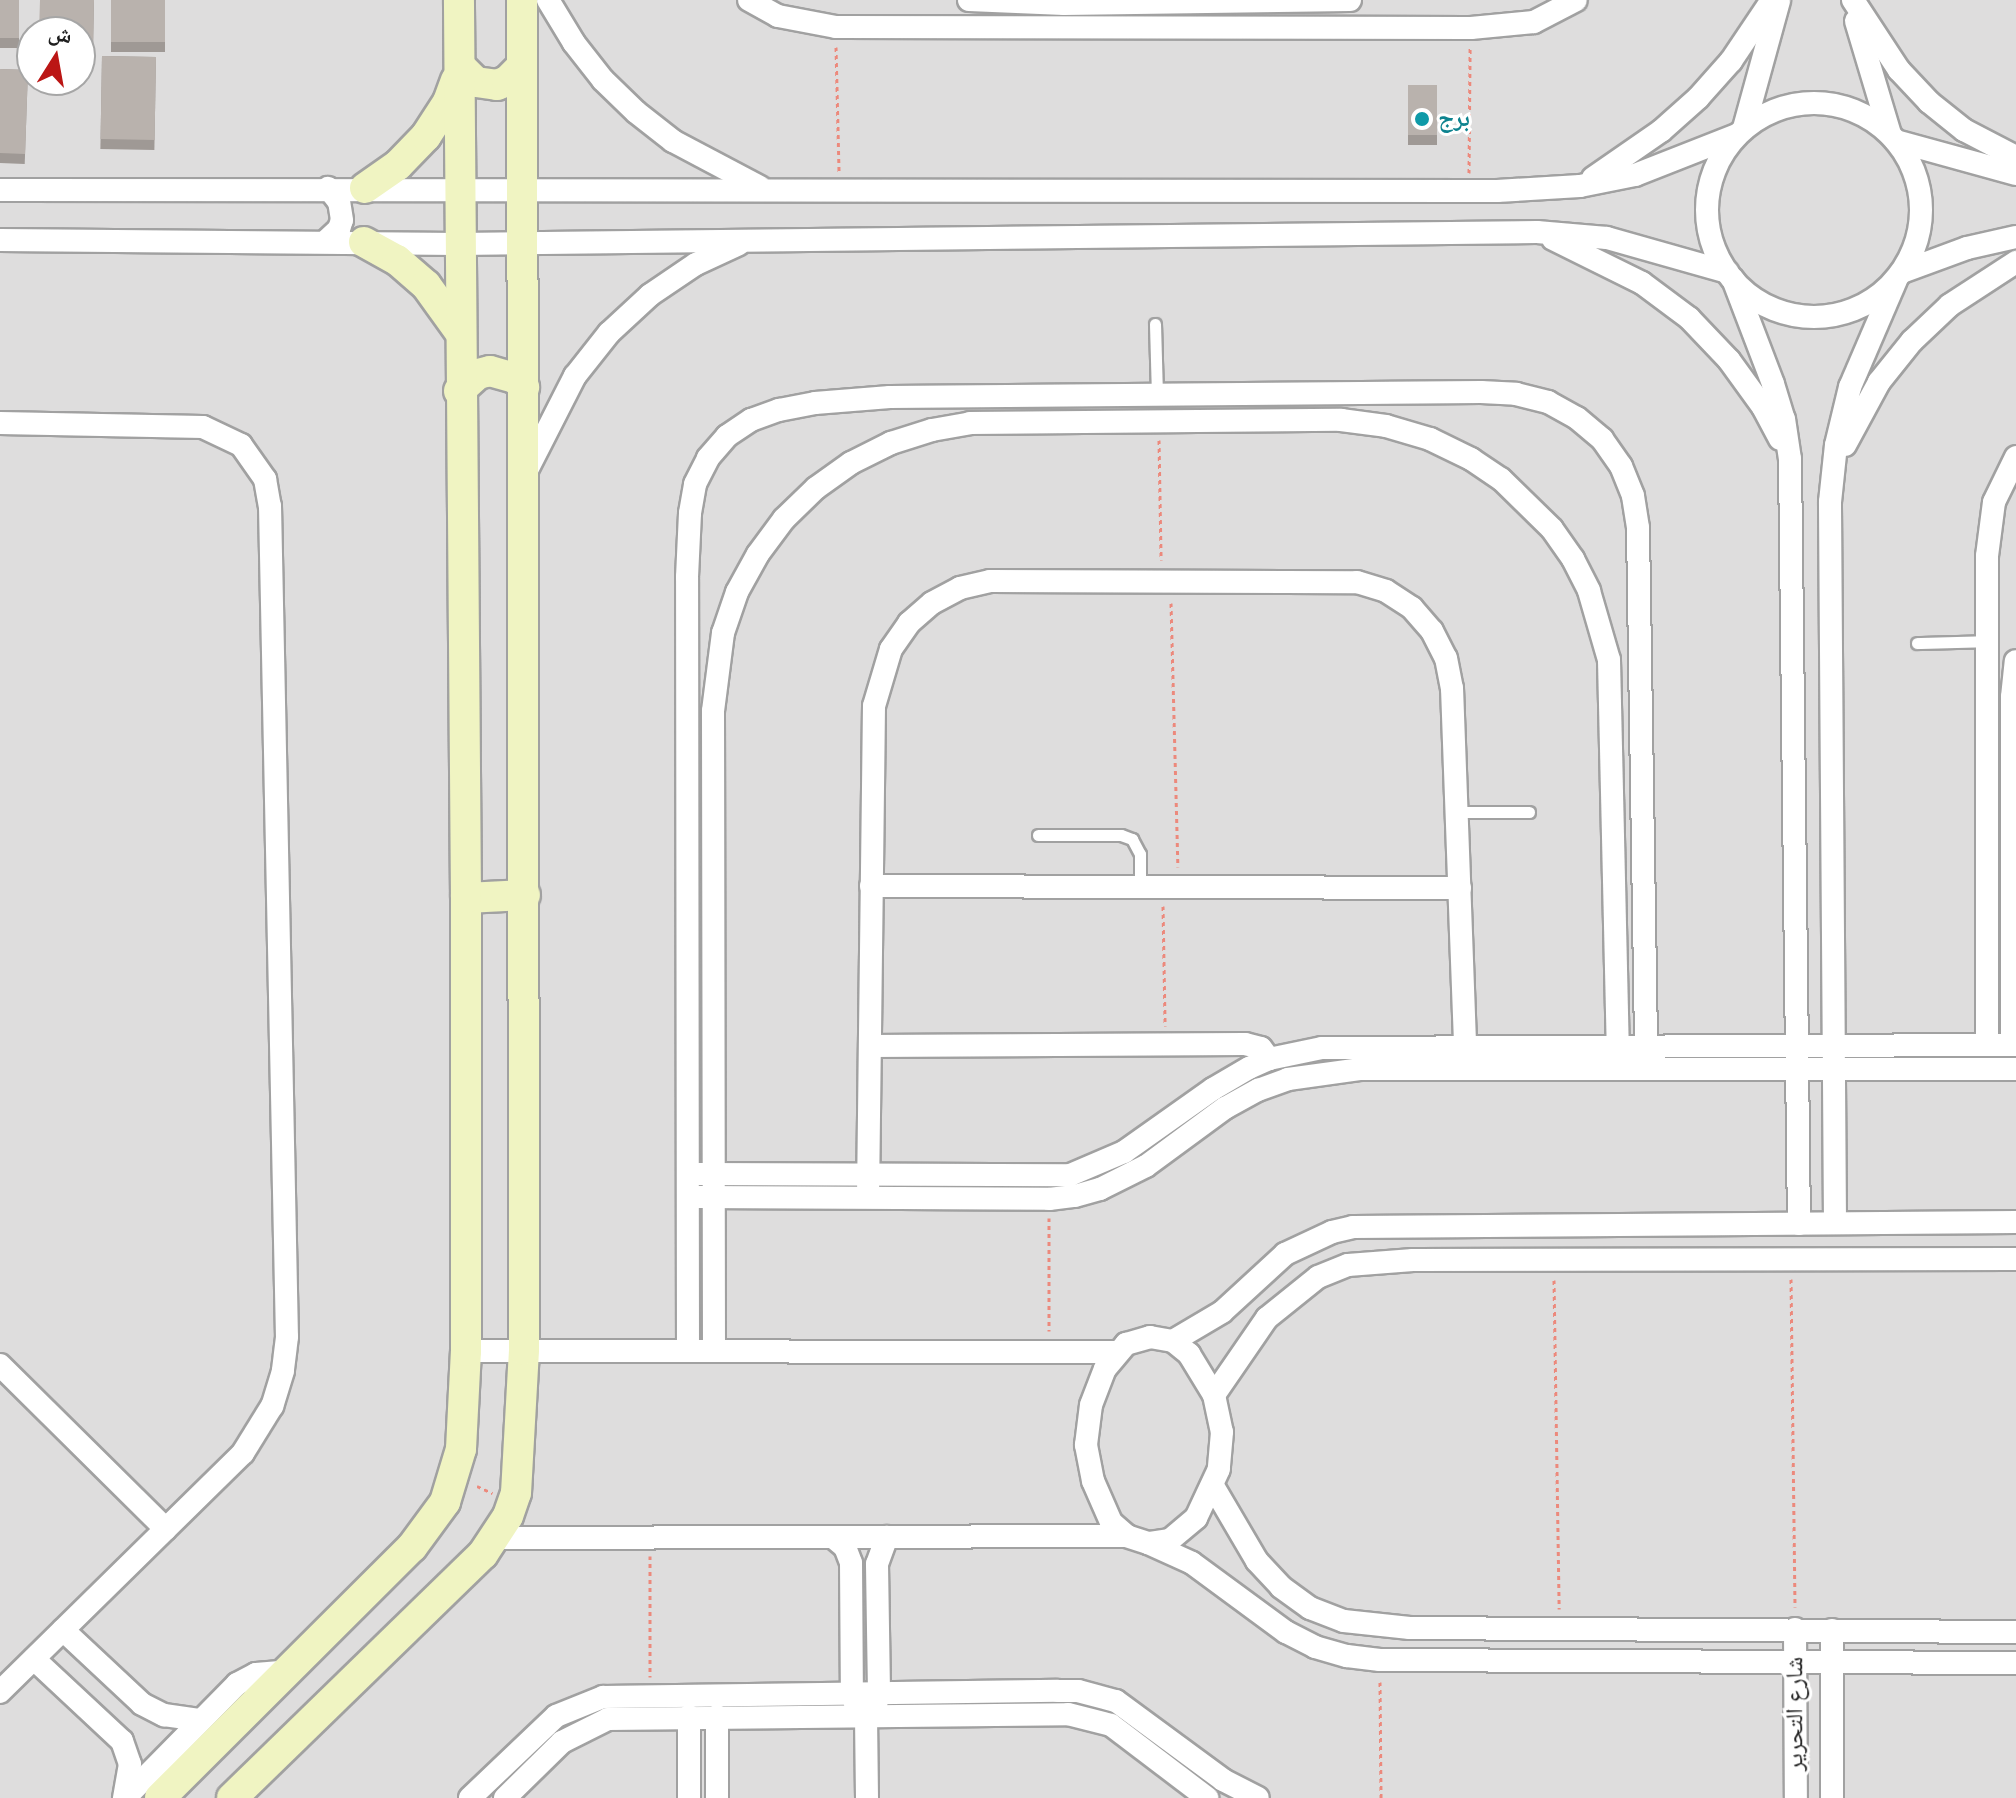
<!DOCTYPE html>
<meta charset="utf-8">
<style>
body{margin:0}
#map{position:relative;width:2016px;height:1798px;overflow:hidden;background:#f0ede8;font-family:Roboto,"Noto Naskh Arabic",sans-serif}
div>[style]{position:absolute}
[style*='--x']{left:calc(var(--x)*1px);top:calc(var(--y)*1px);width:calc(var(--w)*1px);rotate:calc(var(--a)*1deg)}
.residential>*{inset:0;background:#dedddd}
.path>*{height:3px;margin-top:-1.5px;transform-origin:0;background:repeating-linear-gradient(90deg,#ec897c 0 4px,transparent 0 8px)}
.roads{filter:drop-shadow(2px 0 #a1a1a1) drop-shadow(-2px 0 #a1a1a1) drop-shadow(0 2px #a1a1a1) drop-shadow(0 -2px #a1a1a1)}
.lane>*{height:11px;margin:-5.5px;padding:0 5.5px;transform-origin:5.5px;border-radius:5.5px;background:#fff}
.street>*{height:22px;margin:-11px;padding:0 11px;transform-origin:11px;border-radius:11px;background:#fff}
.street>.ring{margin:-11px;padding:0;box-sizing:content-box;background:none;border:22px solid #fff;border-radius:50%}
.secondary>*{height:30px;margin:-15px;padding:0 15px;transform-origin:15px;border-radius:15px;background:#f0f4c2}
.wall>*{inset:0;background:#9f9995;transform-origin:0 0}
.building>*{inset:0;background:#b9b2ad;transform-origin:0 0}
.dots>*{width:22px;height:22px;translate:-50% -50%;box-sizing:border-box;border:4px solid #fff;border-radius:50%}
span{translate:-50% -50%;white-space:nowrap;text-align:center;line-height:1.15;-webkit-text-stroke:6px #fff;paint-order:stroke}
.culture-label{font-size:24px;color:#0d838f;font-weight:700}
.left{translate:0 -50%;text-align:left}
.street-label{font-size:24px;color:#202020}
.north{position:absolute;left:16px;top:16px;width:80px;height:80px;box-sizing:border-box;background:#fff;border:2px solid #a6a6a6;border-radius:50%;rotate:11deg;font-size:22px;font-weight:700;line-height:32px;text-align:center;color:#202020}
.north::after{content:'';display:block;margin:auto;width:28px;height:36px;background:#bb1615;clip-path:polygon(50% 0,100% 100%,50% 72%,0 100%)}
</style>
<div id="map">
<div class="residential">
<div style="clip-path:polygon(evenodd,0 0,2016px 0,2016px 1798px,0 1798px,0 0,32px 32px,80px 32px,80px 80px,32px 80px,32px 32px)"></div>
</div>
<div class="path">
<div style="--x:836;--y:47;--w:125;--a:88.6"></div>
<div style="--x:1469;--y:173;--w:125;--a:-89.5"></div>
<div style="--x:1159;--y:440;--w:120;--a:89"></div>
<div style="--x:1171;--y:603;--w:264;--a:88.5"></div>
<div style="--x:1163;--y:906;--w:120;--a:89"></div>
<div style="--x:1049;--y:1218;--w:113;--a:90"></div>
<div style="--x:1791;--y:1279;--w:328;--a:89.3"></div>
<div style="--x:1554;--y:1280;--w:329;--a:89.1"></div>
<div style="--x:477;--y:1486;--w:17;--a:25"></div>
<div style="--x:650;--y:1556;--w:121;--a:90"></div>
<div style="--x:1380;--y:1682;--w:116;--a:89.5"></div>
</div>
<div class="roads">
<div class="lane">
<div style="--x:1155;--y:324;--w:71;--a:88.4"></div>
<div style="--x:1917;--y:643;--w:70;--a:-1.6"></div>
<div style="--x:1457;--y:812;--w:72;--a:0"></div>
<div style="--x:1038;--y:835;--w:83;--a:0"></div>
<div style="--x:1121;--y:835;--w:12;--a:20"></div>
<div style="--x:1132;--y:839;--w:17;--a:62"></div>
<div style="--x:1140;--y:854;--w:33;--a:90"></div>
</div>
<div class="street">
<div style="--x:548;--y:0;--w:50;--a:58.8"></div>
<div style="--x:574;--y:43;--w:47;--a:51.9"></div>
<div style="--x:603;--y:80;--w:46;--a:44.1"></div>
<div style="--x:636;--y:112;--w:47;--a:38.1"></div>
<div style="--x:673;--y:141;--w:98;--a:27.9"></div>
<div style="--x:749;--y:0;--w:33;--a:29"></div>
<div style="--x:778;--y:16;--w:59;--a:10.7"></div>
<div style="--x:836;--y:27;--w:635;--a:0.09"></div>
<div style="--x:1471;--y:28;--w:63;--a:-5.4"></div>
<div style="--x:1534;--y:22;--w:47;--a:-27.6"></div>
<div style="--x:969;--y:0;--w:95;--a:2.4"></div>
<div style="--x:1064;--y:4;--w:286;--a:-0.8"></div>
<div style="--x:1853;--y:0;--w:84;--a:56.7"></div>
<div style="--x:1899;--y:70;--w:44;--a:46.8"></div>
<div style="--x:1929;--y:102;--w:45;--a:38.7"></div>
<div style="--x:1964;--y:130;--w:59;--a:27.4"></div>
<div style="--x:1856;--y:21;--w:118;--a:73.3"></div>
<div class="ring" style="left:1707px;top:103px;width:192px;height:192px"></div>
<div style="--x:1744;--y:128;--w:132;--a:-74.6"></div>
<div style="--x:1896;--y:141;--w:124;--a:15.4"></div>
<div style="--x:1593;--y:178;--w:83;--a:-34.7"></div>
<div style="--x:1661;--y:131;--w:50;--a:-41.7"></div>
<div style="--x:1698;--y:98;--w:50;--a:-48.3"></div>
<div style="--x:1731;--y:61;--w:73;--a:-56.1"></div>
<div style="--x:0;--y:190;--w:1497;--a:0.04"></div>
<div style="--x:1497;--y:191;--w:83;--a:-3.4"></div>
<div style="--x:1580;--y:186;--w:56;--a:-11.3"></div>
<div style="--x:1635;--y:175;--w:110;--a:-21.4"></div>
<div style="--x:1553;--y:239;--w:99;--a:26.3"></div>
<div style="--x:1642;--y:283;--w:59;--a:36.7"></div>
<div style="--x:1689;--y:318;--w:58;--a:46.4"></div>
<div style="--x:1729;--y:360;--w:58;--a:54.1"></div>
<div style="--x:1763;--y:407;--w:36;--a:62"></div>
<div style="--x:0;--y:240;--w:459;--a:0.5"></div>
<div style="--x:459;--y:244;--w:1078;--a:-0.64"></div>
<div style="--x:1537;--y:232;--w:70;--a:4.9"></div>
<div style="--x:1607;--y:238;--w:125;--a:15.8"></div>
<div style="--x:326;--y:241;--w:18;--a:-43"></div>
<div style="--x:339;--y:229;--w:9;--a:-72"></div>
<div style="--x:342;--y:220;--w:18;--a:-99"></div>
<div style="--x:339;--y:202;--w:18;--a:-128"></div>
<div style="--x:1902;--y:272;--w:69;--a:-20.3"></div>
<div style="--x:1967;--y:248;--w:50;--a:-12.7"></div>
<div style="--x:1733;--y:279;--w:112;--a:69.1"></div>
<div style="--x:1773;--y:384;--w:37;--a:73"></div>
<div style="--x:1784;--y:419;--w:40;--a:81.5"></div>
<div style="--x:1790;--y:459;--w:765;--a:89.33"></div>
<div style="--x:0;--y:423;--w:203;--a:1.1"></div>
<div style="--x:203;--y:427;--w:42;--a:25.3"></div>
<div style="--x:241;--y:445;--w:42;--a:54.8"></div>
<div style="--x:265;--y:479;--w:27;--a:80"></div>
<div style="--x:270;--y:506;--w:831;--a:88.83"></div>
<div style="--x:287;--y:1337;--w:34;--a:97"></div>
<div style="--x:283;--y:1371;--w:37;--a:107"></div>
<div style="--x:272;--y:1406;--w:55;--a:121.7"></div>
<div style="--x:243;--y:1453;--w:341;--a:135.5"></div>
<div style="--x:1845;--y:445;--w:72;--a:-61.6"></div>
<div style="--x:1879;--y:382;--w:53;--a:-51.2"></div>
<div style="--x:1912;--y:341;--w:52;--a:-43.5"></div>
<div style="--x:1950;--y:305;--w:79;--a:-33.1"></div>
<div style="--x:526;--y:472;--w:108;--a:-63"></div>
<div style="--x:575;--y:376;--w:55;--a:-51.7"></div>
<div style="--x:609;--y:333;--w:56;--a:-42.8"></div>
<div style="--x:650;--y:295;--w:55;--a:-34"></div>
<div style="--x:696;--y:264;--w:47;--a:-24.9"></div>
<div style="--x:871;--y:886;--w:589;--a:0.19"></div>
<div style="--x:1987;--y:1045;--w:489;--a:-90"></div>
<div style="--x:1987;--y:556;--w:54;--a:-82.6"></div>
<div style="--x:1994;--y:502;--w:50;--a:-63.9"></div>
<div style="--x:2012;--y:1045;--w:348;--a:-90"></div>
<div style="--x:2012;--y:697;--w:36;--a:-84"></div>
<div style="--x:870;--y:1046;--w:375;--a:-0.3"></div>
<div style="--x:1245;--y:1044;--w:16;--a:14"></div>
<div style="--x:1261;--y:1048;--w:14;--a:54"></div>
<div style="--x:699;--y:1174;--w:371;--a:0.2"></div>
<div style="--x:1070;--y:1175;--w:59;--a:-23.1"></div>
<div style="--x:1124;--y:1152;--w:109;--a:-35.3"></div>
<div style="--x:1213;--y:1089;--w:42;--a:-30.3"></div>
<div style="--x:1249;--y:1068;--w:22;--a:-24"></div>
<div style="--x:1269;--y:1059;--w:54;--a:-11.7"></div>
<div style="--x:1322;--y:1048;--w:694;--a:-0.25"></div>
<div style="--x:698;--y:1197;--w:351;--a:0.3"></div>
<div style="--x:1049;--y:1199;--w:26;--a:-7"></div>
<div style="--x:1075;--y:1196;--w:26;--a:-16"></div>
<div style="--x:1100;--y:1189;--w:51;--a:-26.6"></div>
<div style="--x:1146;--y:1166;--w:98;--a:-36.3"></div>
<div style="--x:1225;--y:1108;--w:38;--a:-29"></div>
<div style="--x:1258;--y:1090;--w:32;--a:-20"></div>
<div style="--x:1288;--y:1079;--w:74;--a:-7.8"></div>
<div style="--x:1361;--y:1069;--w:655;--a:0"></div>
<div style="--x:868;--y:1197;--w:491;--a:-89.3"></div>
<div style="--x:874;--y:706;--w:59;--a:-73.4"></div>
<div style="--x:891;--y:649;--w:32;--a:-55"></div>
<div style="--x:909;--y:623;--w:30;--a:-41"></div>
<div style="--x:932;--y:603;--w:32;--a:-28"></div>
<div style="--x:960;--y:588;--w:31;--a:-13"></div>
<div style="--x:990;--y:581;--w:367;--a:0.2"></div>
<div style="--x:1357;--y:582;--w:30;--a:17"></div>
<div style="--x:1386;--y:591;--w:31;--a:33"></div>
<div style="--x:1412;--y:608;--w:30;--a:49"></div>
<div style="--x:1432;--y:631;--w:30;--a:63"></div>
<div style="--x:1446;--y:658;--w:31;--a:79"></div>
<div style="--x:1452;--y:688;--w:381;--a:87.9"></div>
<div style="--x:1835;--y:1223;--w:721;--a:-90.4"></div>
<div style="--x:1830;--y:502;--w:57;--a:-84"></div>
<div style="--x:1836;--y:445;--w:60;--a:-76.4"></div>
<div style="--x:1850;--y:387;--w:116;--a:-66.7"></div>
<div style="--x:1150;--y:1337;--w:23;--a:10"></div>
<div style="--x:1173;--y:1341;--w:21;--a:39"></div>
<div style="--x:1189;--y:1354;--w:48;--a:58.6"></div>
<div style="--x:1214;--y:1395;--w:38;--a:78"></div>
<div style="--x:1222;--y:1432;--w:37;--a:95"></div>
<div style="--x:1219;--y:1469;--w:54;--a:115.1"></div>
<div style="--x:1196;--y:1518;--w:34;--a:140"></div>
<div style="--x:1170;--y:1540;--w:22;--a:172"></div>
<div style="--x:1148;--y:1543;--w:22;--a:-162"></div>
<div style="--x:1127;--y:1536;--w:21;--a:-139"></div>
<div style="--x:1111;--y:1522;--w:45;--a:-113.7"></div>
<div style="--x:1093;--y:1481;--w:37;--a:-101"></div>
<div style="--x:1086;--y:1445;--w:40;--a:-82.9"></div>
<div style="--x:1091;--y:1405;--w:39;--a:-69"></div>
<div style="--x:1105;--y:1369;--w:33;--a:-50"></div>
<div style="--x:1126;--y:1344;--w:25;--a:-16"></div>
<div style="--x:1173;--y:1341;--w:57;--a:-30.6"></div>
<div style="--x:1222;--y:1312;--w:86;--a:-42.6"></div>
<div style="--x:1285;--y:1254;--w:52;--a:-25.1"></div>
<div style="--x:1332;--y:1232;--w:22;--a:-13"></div>
<div style="--x:1353;--y:1227;--w:663;--a:-0.43"></div>
<div style="--x:688;--y:1349;--w:772;--a:-90.07"></div>
<div style="--x:687;--y:577;--w:64;--a:-87.3"></div>
<div style="--x:690;--y:513;--w:29;--a:-80"></div>
<div style="--x:695;--y:484;--w:29;--a:-63"></div>
<div style="--x:708;--y:458;--w:29;--a:-49"></div>
<div style="--x:727;--y:436;--w:29;--a:-34"></div>
<div style="--x:751;--y:420;--w:30;--a:-20"></div>
<div style="--x:779;--y:410;--w:37;--a:-11"></div>
<div style="--x:815;--y:403;--w:75;--a:-4.6"></div>
<div style="--x:890;--y:397;--w:591;--a:-0.48"></div>
<div style="--x:1481;--y:392;--w:35;--a:3"></div>
<div style="--x:1516;--y:394;--w:33;--a:14"></div>
<div style="--x:1548;--y:402;--w:33;--a:29"></div>
<div style="--x:1577;--y:418;--w:33;--a:40"></div>
<div style="--x:1602;--y:439;--w:33;--a:55"></div>
<div style="--x:1621;--y:466;--w:32;--a:68"></div>
<div style="--x:1633;--y:496;--w:32;--a:81"></div>
<div style="--x:1638;--y:528;--w:517;--a:89.11"></div>
<div style="--x:714;--y:1349;--w:638;--a:-90.09"></div>
<div style="--x:713;--y:711;--w:79;--a:-82.7"></div>
<div style="--x:723;--y:633;--w:43;--a:-71.1"></div>
<div style="--x:737;--y:592;--w:43;--a:-61.1"></div>
<div style="--x:758;--y:554;--w:44;--a:-53.4"></div>
<div style="--x:784;--y:519;--w:45;--a:-44.1"></div>
<div style="--x:816;--y:488;--w:43;--a:-35.5"></div>
<div style="--x:851;--y:463;--w:45;--a:-26.6"></div>
<div style="--x:891;--y:443;--w:43;--a:-17.6"></div>
<div style="--x:932;--y:430;--w:39;--a:-10"></div>
<div style="--x:970;--y:423;--w:371;--a:-0.5"></div>
<div style="--x:1341;--y:420;--w:45;--a:7.6"></div>
<div style="--x:1386;--y:426;--w:46;--a:16.5"></div>
<div style="--x:1430;--y:439;--w:46;--a:26"></div>
<div style="--x:1471;--y:459;--w:36;--a:34"></div>
<div style="--x:1501;--y:479;--w:71;--a:44.4"></div>
<div style="--x:1552;--y:529;--w:37;--a:55"></div>
<div style="--x:1573;--y:559;--w:36;--a:63"></div>
<div style="--x:1589;--y:591;--w:72;--a:73.8"></div>
<div style="--x:1609;--y:660;--w:385;--a:88.7"></div>
<div style="--x:466;--y:1351;--w:650;--a:0.09"></div>
<div style="--x:0;--y:1365;--w:233;--a:44.7"></div>
<div style="--x:1214;--y:1395;--w:93;--a:-55.5"></div>
<div style="--x:1267;--y:1318;--w:65;--a:-38.8"></div>
<div style="--x:1318;--y:1277;--w:32;--a:-22"></div>
<div style="--x:1348;--y:1265;--w:65;--a:-4.4"></div>
<div style="--x:1413;--y:1260;--w:603;--a:-0.1"></div>
<div style="--x:1213;--y:1486;--w:87;--a:59.6"></div>
<div style="--x:1257;--y:1561;--w:35;--a:47"></div>
<div style="--x:1281;--y:1587;--w:36;--a:36"></div>
<div style="--x:1310;--y:1608;--w:36;--a:21"></div>
<div style="--x:1344;--y:1621;--w:66;--a:6.1"></div>
<div style="--x:1410;--y:1628;--w:606;--a:0.38"></div>
<div style="--x:833;--y:1537;--w:16;--a:40"></div>
<div style="--x:845;--y:1547;--w:17;--a:69"></div>
<div style="--x:851;--y:1563;--w:130;--a:89.6"></div>
<div style="--x:852;--y:1693;--w:15;--a:74"></div>
<div style="--x:496;--y:1538;--w:631;--a:-0.18"></div>
<div style="--x:1148;--y:1543;--w:48;--a:24.4"></div>
<div style="--x:1192;--y:1563;--w:117;--a:36.3"></div>
<div style="--x:1286;--y:1632;--w:33;--a:27"></div>
<div style="--x:1315;--y:1647;--w:33;--a:16"></div>
<div style="--x:1347;--y:1656;--w:33;--a:7"></div>
<div style="--x:1380;--y:1660;--w:636;--a:0.27"></div>
<div style="--x:1795;--y:1629;--w:169;--a:89.7"></div>
<div style="--x:63;--y:1630;--w:108;--a:43.1"></div>
<div style="--x:142;--y:1704;--w:25;--a:27"></div>
<div style="--x:164;--y:1715;--w:37;--a:8"></div>
<div style="--x:1832;--y:1630;--w:168;--a:90"></div>
<div style="--x:34;--y:1659;--w:120;--a:43"></div>
<div style="--x:122;--y:1741;--w:24;--a:71"></div>
<div style="--x:130;--y:1764;--w:35;--a:100"></div>
<div style="--x:689;--y:1716;--w:82;--a:90"></div>
<div style="--x:125;--y:1798;--w:160;--a:-45.5"></div>
<div style="--x:237;--y:1684;--w:21;--a:-28"></div>
<div style="--x:256;--y:1674;--w:33;--a:-5"></div>
<div style="--x:470;--y:1798;--w:119;--a:-43.6"></div>
<div style="--x:556;--y:1716;--w:51;--a:-22"></div>
<div style="--x:603;--y:1697;--w:455;--a:-0.8"></div>
<div style="--x:1058;--y:1691;--w:20;--a:0"></div>
<div style="--x:1078;--y:1691;--w:39;--a:15"></div>
<div style="--x:1116;--y:1701;--w:133;--a:36.4"></div>
<div style="--x:1223;--y:1780;--w:39;--a:27"></div>
<div style="--x:505;--y:1798;--w:80;--a:-44.5"></div>
<div style="--x:562;--y:1742;--w:51;--a:-26.6"></div>
<div style="--x:608;--y:1719;--w:460;--a:-0.6"></div>
<div style="--x:1068;--y:1714;--w:44;--a:14.3"></div>
<div style="--x:1111;--y:1725;--w:121;--a:37.2"></div>
<div style="--x:717;--y:1798;--w:82;--a:-90"></div>
<div style="--x:867;--y:1798;--w:83;--a:-90.7"></div>
<div style="--x:866;--y:1715;--w:14;--a:-45"></div>
<div style="--x:876;--y:1705;--w:13;--a:-77"></div>
<div style="--x:879;--y:1692;--w:128;--a:-90.9"></div>
<div style="--x:877;--y:1564;--w:29;--a:-70"></div>
</div>
<div class="secondary">
<div style="--x:461;--y:67;--w:21;--a:45"></div>
<div style="--x:476;--y:82;--w:21;--a:8"></div>
<div style="--x:497;--y:85;--w:11;--a:-22"></div>
<div style="--x:507;--y:81;--w:21;--a:-45"></div>
<div style="--x:365;--y:188;--w:40;--a:-34.9"></div>
<div style="--x:398;--y:165;--w:40;--a:-46"></div>
<div style="--x:426;--y:136;--w:40;--a:-57.1"></div>
<div style="--x:448;--y:102;--w:23;--a:-70"></div>
<div style="--x:364;--y:242;--w:38;--a:29"></div>
<div style="--x:397;--y:260;--w:38;--a:41"></div>
<div style="--x:426;--y:285;--w:57;--a:54.3"></div>
<div style="--x:459;--y:391;--w:25;--a:-42"></div>
<div style="--x:478;--y:374;--w:12;--a:-14"></div>
<div style="--x:490;--y:371;--w:26;--a:16"></div>
<div style="--x:515;--y:378;--w:13;--a:45"></div>
<div style="--x:466;--y:898;--w:59;--a:-2.9"></div>
<div style="--x:160;--y:1798;--w:356;--a:-44.9"></div>
<div style="--x:412;--y:1547;--w:56;--a:-53.7"></div>
<div style="--x:445;--y:1502;--w:55;--a:-73.2"></div>
<div style="--x:461;--y:1449;--w:98;--a:-87.1"></div>
<div style="--x:466;--y:1351;--w:453;--a:-90"></div>
<div style="--x:466;--y:898;--w:898;--a:-90.45"></div>
<div style="--x:232;--y:1798;--w:350;--a:-44.2"></div>
<div style="--x:483;--y:1554;--w:45;--a:-56.7"></div>
<div style="--x:508;--y:1516;--w:24;--a:-71"></div>
<div style="--x:516;--y:1493;--w:143;--a:-86.8"></div>
<div style="--x:524;--y:1350;--w:1350;--a:-90.08"></div>
</div>
</div>
<div class="wall">
<div style="left:0;top:0;width:19px;height:48px"></div>
<div style="clip-path:polygon(94px 0,93px 53px,80px 53px,80px 32px)"></div>
<div style="left:111px;top:0;width:54px;height:52px"></div>
<div style="left:102px;top:56px;width:54px;height:93px;rotate:1deg"></div>
<div style="left:0;top:69px;width:28px;height:94px;rotate:2deg"></div>
<div style="left:1408px;top:85px;width:29px;height:60px"></div>
</div>
<div class="building">
<div style="left:0;top:0;width:19px;height:38px"></div>
<div style="clip-path:polygon(40px 0,94px 0,93px 44px,80px 43px,80px 32px,39px 32px)"></div>
<div style="left:111px;top:0;width:54px;height:42px"></div>
<div style="left:102px;top:56px;width:54px;height:83px;rotate:1deg"></div>
<div style="left:0;top:69px;width:28px;height:84px;rotate:2deg"></div>
<div style="left:1408px;top:85px;width:29px;height:50px"></div>
</div>
<div class="dots">
<div style="left:1422px;top:119px;background:#0f9aa8"></div>
</div>
<div class="culture-label">
<span class="left" style="left:1438px;top:119px">برج</span>
</div>
<div class="street-label">
<span style="left:1795px;top:1714px;rotate:-90deg">شارع التحرير</span>
</div>
<div class="north">ش</div>
</div>
